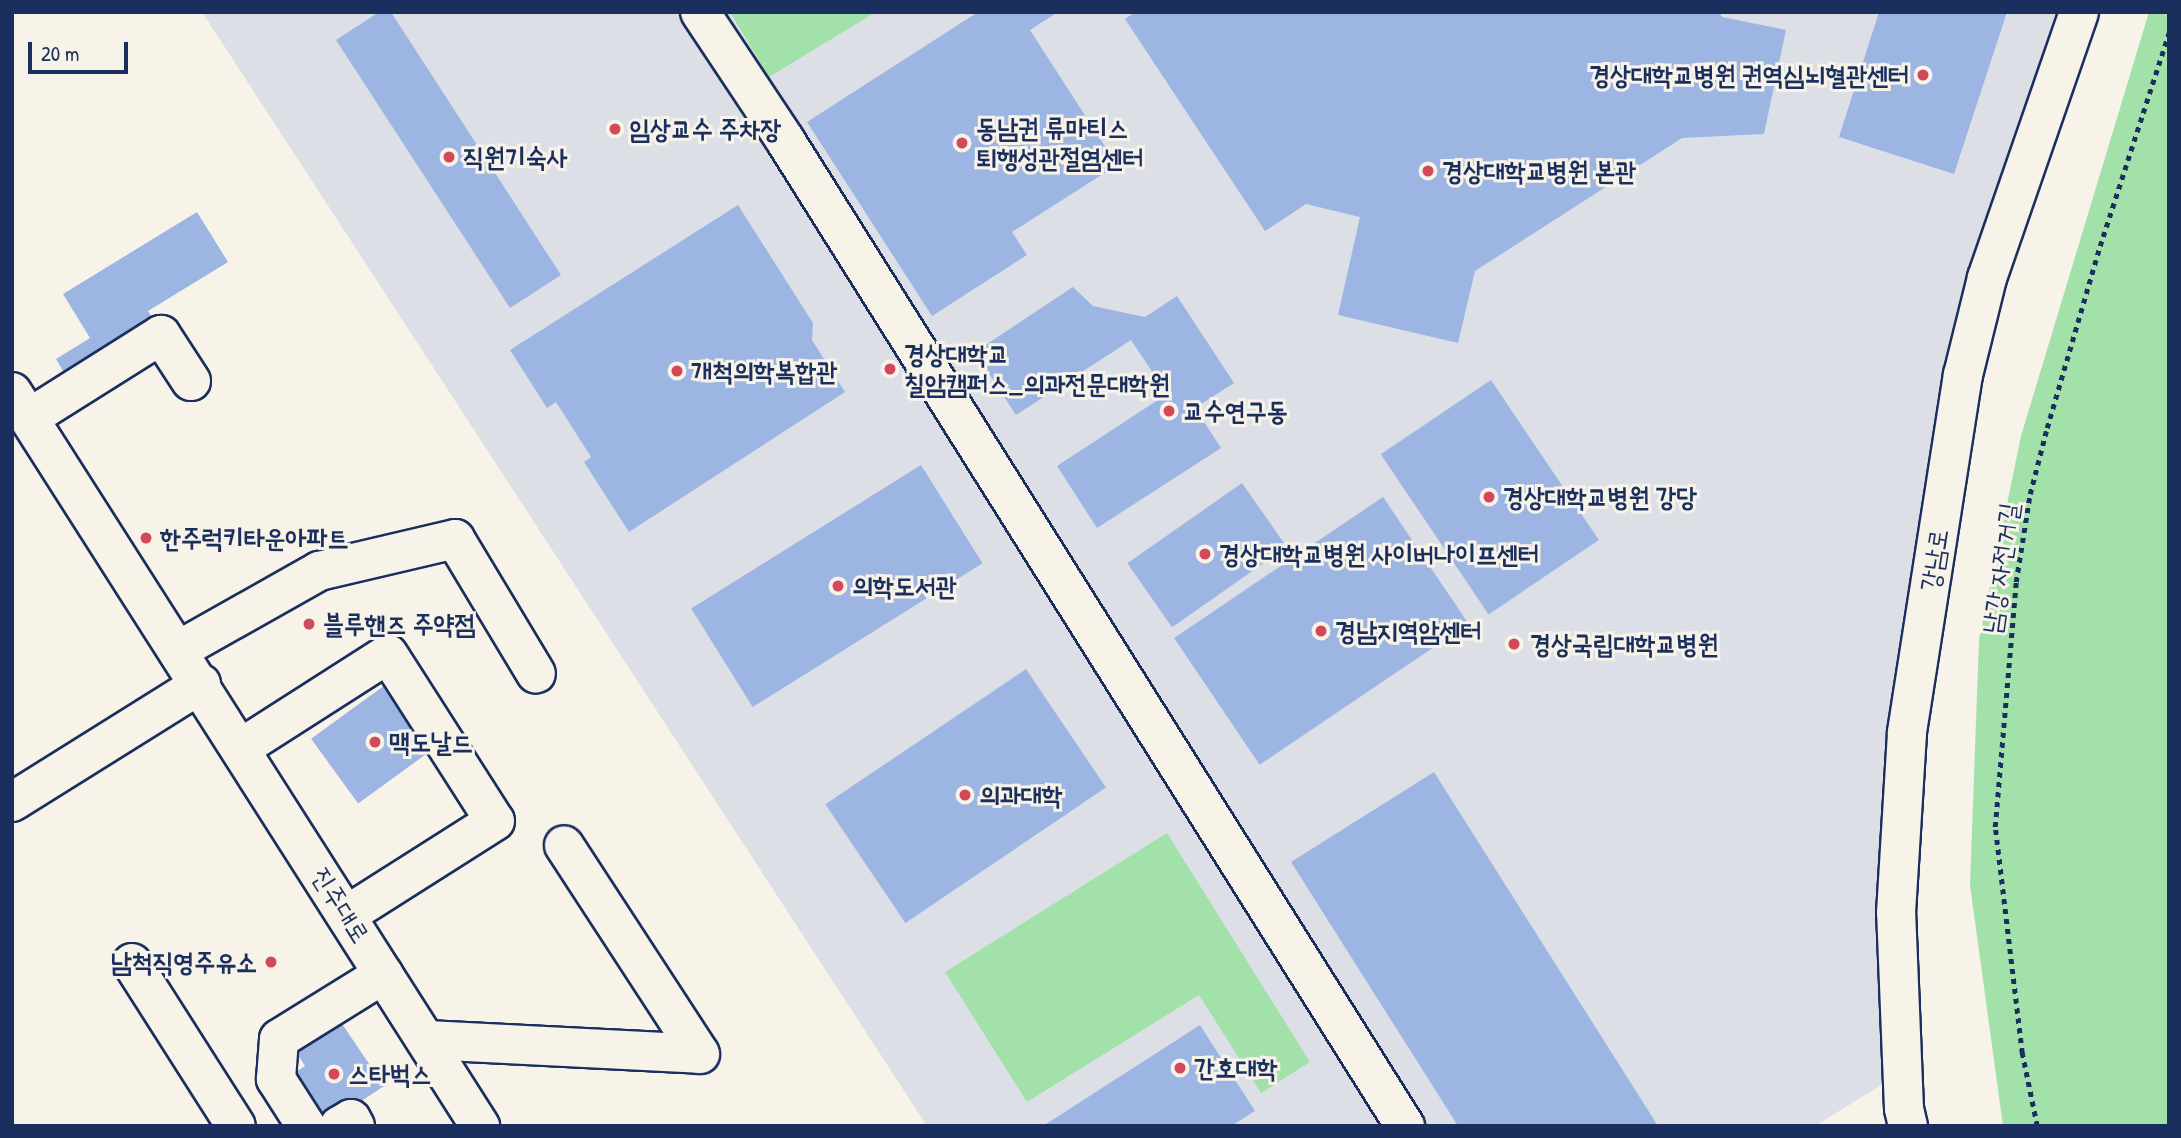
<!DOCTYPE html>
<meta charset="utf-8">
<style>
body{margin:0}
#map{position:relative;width:2181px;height:1138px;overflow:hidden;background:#f7f3e8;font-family:"Patrick Hand","Poor Story",sans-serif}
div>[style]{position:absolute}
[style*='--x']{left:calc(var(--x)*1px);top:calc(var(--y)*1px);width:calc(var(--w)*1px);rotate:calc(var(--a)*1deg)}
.built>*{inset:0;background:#dce0e6}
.green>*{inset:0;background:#a2e1a9}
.building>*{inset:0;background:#9db5e2;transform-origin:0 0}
.path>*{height:4.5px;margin-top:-2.25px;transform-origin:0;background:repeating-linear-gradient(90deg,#1b2f5e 0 5px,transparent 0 10px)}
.roads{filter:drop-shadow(2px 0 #1b2f5e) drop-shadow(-2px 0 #1b2f5e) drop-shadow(0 2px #1b2f5e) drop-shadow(0 -2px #1b2f5e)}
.minor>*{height:38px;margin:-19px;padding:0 19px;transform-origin:19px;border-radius:19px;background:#f7f3e8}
.dots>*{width:19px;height:19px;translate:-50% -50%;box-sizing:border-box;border:4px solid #f7f3e8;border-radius:50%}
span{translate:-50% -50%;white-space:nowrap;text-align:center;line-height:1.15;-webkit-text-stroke:6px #f7f3e8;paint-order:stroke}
.poi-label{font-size:26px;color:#1b2f5e;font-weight:700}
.right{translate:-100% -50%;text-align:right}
.left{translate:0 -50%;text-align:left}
.street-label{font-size:26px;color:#1b2f5e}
.frame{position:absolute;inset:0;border:14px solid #1b2f5e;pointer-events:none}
.scale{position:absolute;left:28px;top:42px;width:100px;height:32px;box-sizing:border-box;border:4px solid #1b2f5e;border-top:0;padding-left:9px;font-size:21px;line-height:24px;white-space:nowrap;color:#1b2f5e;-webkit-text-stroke:5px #f7f3e8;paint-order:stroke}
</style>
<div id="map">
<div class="built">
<div style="clip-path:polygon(202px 12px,2060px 12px,1960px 301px,1892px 734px,1888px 1081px,1815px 1126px,927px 1126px)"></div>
</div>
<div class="green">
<div style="clip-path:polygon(730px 12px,876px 12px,769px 77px)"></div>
<div style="clip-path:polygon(2149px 12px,2169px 12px,2169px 1126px,2003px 1126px,1970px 885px,1979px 640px,2021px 436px)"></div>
<div style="clip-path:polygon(1167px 833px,1310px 1062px,1261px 1093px,1199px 995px,1027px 1102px,945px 972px)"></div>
</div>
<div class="building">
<div style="clip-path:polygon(379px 12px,391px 12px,561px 275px,510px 308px,336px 40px)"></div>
<div style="clip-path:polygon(978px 12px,1058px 12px,1030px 30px,1117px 165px,1012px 232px,1027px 255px,932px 316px,807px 122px)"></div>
<div style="clip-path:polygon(1135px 12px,1719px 12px,1722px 17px,1786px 30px,1764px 134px,1682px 138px,1475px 271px,1458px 343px,1338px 315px,1360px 217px,1306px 204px,1265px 231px,1125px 19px)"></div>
<div style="clip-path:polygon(1879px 12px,2007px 12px,1954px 174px,1839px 137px)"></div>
<div style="clip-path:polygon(738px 205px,813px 323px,812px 340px,845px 392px,629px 532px,584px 462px,591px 457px,556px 402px,547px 408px,510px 350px)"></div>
<div style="clip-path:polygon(197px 212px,228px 262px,148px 311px,158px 326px,69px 381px,56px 359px,90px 338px,63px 294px)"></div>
<div style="clip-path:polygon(1073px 287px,1093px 306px,1145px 317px,1177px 296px,1234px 383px,1195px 408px,1221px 448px,1097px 528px,1057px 466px,1167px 394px,1131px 340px,1016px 415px,975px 352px)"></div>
<div style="left:1491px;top:380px;width:193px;height:133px;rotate:56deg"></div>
<div style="left:921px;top:465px;width:116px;height:271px;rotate:58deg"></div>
<div style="left:1242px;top:483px;width:78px;height:140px;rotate:55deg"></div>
<div style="left:1383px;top:497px;width:153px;height:252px;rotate:56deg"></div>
<div style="left:1026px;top:669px;width:143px;height:242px;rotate:56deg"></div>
<div style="left:392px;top:680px;width:80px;height:100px;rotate:54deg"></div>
<div style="clip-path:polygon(1434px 772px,1658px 1126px,1458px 1126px,1291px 862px)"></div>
<div style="clip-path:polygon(332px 1009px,384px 1086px,324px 1126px,280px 1082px,305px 1066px,287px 1038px)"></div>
<div style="clip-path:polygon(1200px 1025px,1255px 1111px,1231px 1126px,1043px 1126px)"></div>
</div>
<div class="path">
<div style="--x:2037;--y:1126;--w:75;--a:-101.6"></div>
<div style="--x:2022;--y:1053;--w:228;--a:-96.8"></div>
<div style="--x:1995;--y:827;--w:246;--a:-85.1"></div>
<div style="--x:2016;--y:582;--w:89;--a:-81"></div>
<div style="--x:2030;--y:494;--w:68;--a:-75.6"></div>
<div style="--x:2047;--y:428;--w:190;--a:-73.8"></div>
<div style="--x:2100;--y:246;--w:224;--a:-72.1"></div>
</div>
<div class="roads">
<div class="minor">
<div style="--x:700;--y:12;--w:154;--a:56.4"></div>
<div style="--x:785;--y:140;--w:1165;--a:57.84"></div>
<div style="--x:12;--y:392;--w:871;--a:57.48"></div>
<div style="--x:29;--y:418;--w:156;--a:-32.2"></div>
<div style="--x:161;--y:335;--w:55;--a:56.9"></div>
<div style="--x:179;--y:650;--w:161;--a:-29.4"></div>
<div style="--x:319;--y:571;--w:140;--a:-13.2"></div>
<div style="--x:455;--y:539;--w:157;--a:59"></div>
<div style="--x:241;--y:748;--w:174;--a:-32.6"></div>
<div style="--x:388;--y:654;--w:198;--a:57.4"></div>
<div style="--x:495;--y:821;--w:175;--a:147.6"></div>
<div style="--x:12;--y:802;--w:223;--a:-32"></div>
<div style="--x:132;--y:963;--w:193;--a:57.5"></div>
<div style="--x:426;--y:1040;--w:274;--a:2.9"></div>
<div style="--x:700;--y:1054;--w:249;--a:-123.1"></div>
<div style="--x:306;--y:1126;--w:56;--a:-122.6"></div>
<div style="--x:276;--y:1079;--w:40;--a:-85.7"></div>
<div style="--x:279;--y:1039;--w:123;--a:-31.8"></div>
<div style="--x:339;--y:1126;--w:14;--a:-30"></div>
<div style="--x:351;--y:1119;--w:8;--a:60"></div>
<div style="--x:1908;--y:1126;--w:17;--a:-103"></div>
<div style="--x:1904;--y:1109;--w:196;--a:-92.3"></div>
<div style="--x:1896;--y:913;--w:181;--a:-86.5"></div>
<div style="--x:1907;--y:732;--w:361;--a:-81.1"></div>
<div style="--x:1963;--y:375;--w:100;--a:-76.1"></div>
<div style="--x:1987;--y:278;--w:281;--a:-70.9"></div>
</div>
</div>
<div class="dots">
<div style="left:1923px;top:75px;background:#d1495b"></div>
<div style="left:615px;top:129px;background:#d1495b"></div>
<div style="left:962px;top:143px;background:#d1495b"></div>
<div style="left:449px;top:157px;background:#d1495b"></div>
<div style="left:1428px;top:171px;background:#d1495b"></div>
<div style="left:890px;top:369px;background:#d1495b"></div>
<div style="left:677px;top:371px;background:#d1495b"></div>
<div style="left:1169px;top:411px;background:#d1495b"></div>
<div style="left:1489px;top:497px;background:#d1495b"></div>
<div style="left:146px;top:538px;background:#d1495b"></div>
<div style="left:1205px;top:554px;background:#d1495b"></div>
<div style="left:838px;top:586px;background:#d1495b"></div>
<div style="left:309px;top:624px;background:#d1495b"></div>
<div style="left:1321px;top:631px;background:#d1495b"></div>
<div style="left:1514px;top:644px;background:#d1495b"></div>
<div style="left:375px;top:742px;background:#d1495b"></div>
<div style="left:965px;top:795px;background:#d1495b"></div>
<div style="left:271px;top:962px;background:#d1495b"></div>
<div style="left:1180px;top:1068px;background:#d1495b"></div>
<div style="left:334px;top:1074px;background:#d1495b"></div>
</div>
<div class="poi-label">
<span class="right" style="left:1909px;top:75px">경상대학교병원 권역심뇌혈관센터</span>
<span class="left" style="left:976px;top:143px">동남권 류마티스<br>퇴행성관절염센터</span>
<span class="left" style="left:629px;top:129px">임상교수 주차장</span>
<span class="left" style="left:463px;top:157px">직원기숙사</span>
<span class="left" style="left:1442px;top:171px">경상대학교병원 본관</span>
<span class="left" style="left:904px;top:369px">경상대학교<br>칠암캠퍼스_의과전문대학원</span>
<span class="left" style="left:691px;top:371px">개척의학복합관</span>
<span class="left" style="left:1183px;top:411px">교수연구동</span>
<span class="left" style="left:1503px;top:497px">경상대학교병원 강당</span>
<span class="left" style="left:160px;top:538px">한주럭키타운아파트</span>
<span class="left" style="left:1219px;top:554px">경상대학교병원 사이버나이프센터</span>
<span class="left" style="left:852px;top:586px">의학도서관</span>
<span class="left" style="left:323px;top:624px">블루핸즈 주약점</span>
<span class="left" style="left:1335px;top:631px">경남지역암센터</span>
<span class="left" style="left:1530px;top:644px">경상국립대학교병원</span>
<span class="left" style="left:389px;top:742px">맥도날드</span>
<span class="left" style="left:979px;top:795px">의과대학</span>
<span class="right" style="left:257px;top:962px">남척직영주유소</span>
<span class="left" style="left:1194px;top:1068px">간호대학</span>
<span class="left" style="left:348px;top:1074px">스타벅스</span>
</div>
<div class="street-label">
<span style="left:1934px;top:560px;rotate:-81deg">강남로</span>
<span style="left:2000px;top:568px;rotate:-82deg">남강 자전거길</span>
<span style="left:341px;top:905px;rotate:58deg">진주대로</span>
</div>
<div class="frame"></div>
<div class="scale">20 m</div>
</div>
